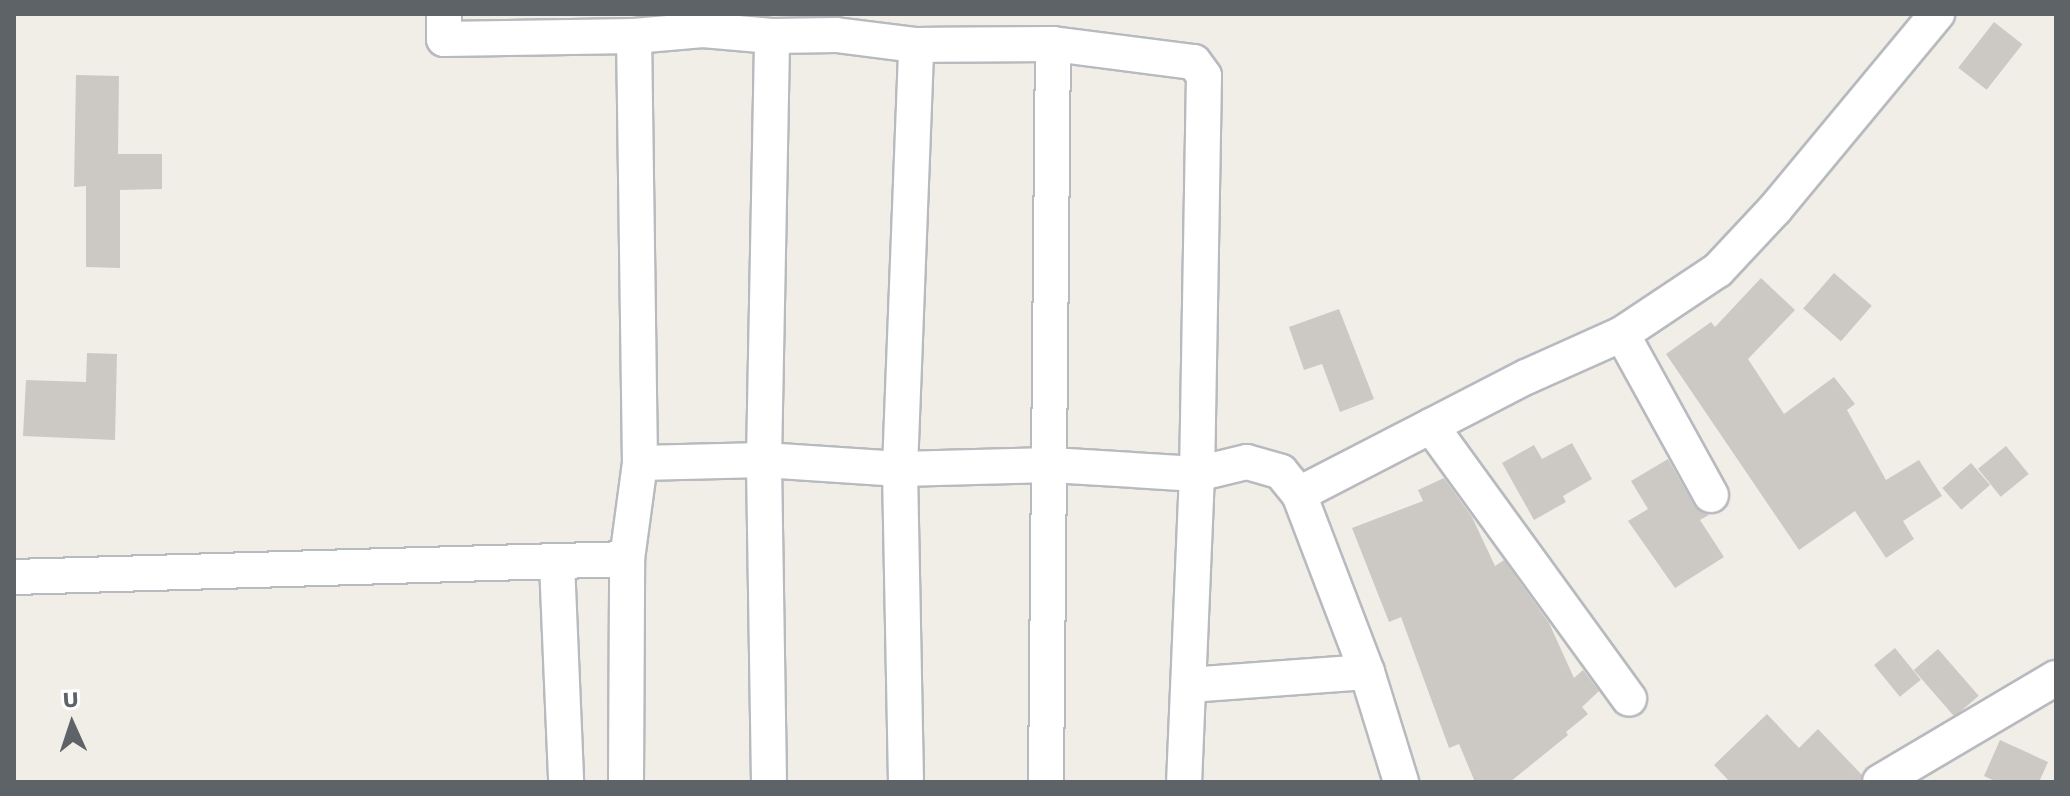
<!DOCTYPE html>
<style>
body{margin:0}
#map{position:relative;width:2070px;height:796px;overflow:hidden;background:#f1eee7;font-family:"Work Sans",sans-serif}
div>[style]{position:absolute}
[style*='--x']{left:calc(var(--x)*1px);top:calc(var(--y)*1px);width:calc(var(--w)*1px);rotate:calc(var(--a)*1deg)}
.building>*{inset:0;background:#ccc9c4;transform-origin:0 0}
.roads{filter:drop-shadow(2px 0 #b7babe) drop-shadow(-2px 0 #b7babe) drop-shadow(0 2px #b7babe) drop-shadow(0 -2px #b7babe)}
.minor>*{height:34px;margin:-17px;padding:0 17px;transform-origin:17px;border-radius:17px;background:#fff}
span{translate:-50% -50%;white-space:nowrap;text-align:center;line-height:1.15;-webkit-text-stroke:8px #fff;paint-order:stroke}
.frame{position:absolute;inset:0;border:16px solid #5e6368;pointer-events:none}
.north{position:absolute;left:32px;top:684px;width:80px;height:80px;-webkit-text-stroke:6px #fff;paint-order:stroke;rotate:357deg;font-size:22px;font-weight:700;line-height:32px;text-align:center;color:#5e6368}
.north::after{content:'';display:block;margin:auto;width:28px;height:36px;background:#5e6368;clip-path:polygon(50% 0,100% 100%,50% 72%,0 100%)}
</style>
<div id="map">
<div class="building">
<div style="left:1994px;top:22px;width:36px;height:58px;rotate:38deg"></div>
<div style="clip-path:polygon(76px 75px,119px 76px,118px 154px,162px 154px,162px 189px,120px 190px,120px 268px,86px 267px,86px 186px,74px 187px)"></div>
<div style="left:1834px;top:273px;width:50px;height:47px;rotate:41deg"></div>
<div style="clip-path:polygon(1761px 278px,1795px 310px,1748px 359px,1784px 414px,1834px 377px,1855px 404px,1847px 410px,1886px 480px,1919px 460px,1942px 496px,1903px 521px,1914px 539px,1886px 558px,1855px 511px,1799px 550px,1666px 354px,1711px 322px,1715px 327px)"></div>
<div style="clip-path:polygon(1339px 309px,1374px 399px,1340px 412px,1322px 364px,1304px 370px,1289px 327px)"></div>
<div style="clip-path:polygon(87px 353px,117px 354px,115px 440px,23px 436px,26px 380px,86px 382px)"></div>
<div style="clip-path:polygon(1572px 443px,1592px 479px,1563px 496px,1566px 502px,1534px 520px,1502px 463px,1534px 445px,1542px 459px)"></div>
<div style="left:2006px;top:446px;width:36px;height:36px;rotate:51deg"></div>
<div style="clip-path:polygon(1668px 459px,1694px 505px,1709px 515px,1700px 520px,1724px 557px,1675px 588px,1628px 521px,1648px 509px,1631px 481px)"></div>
<div style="left:1971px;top:463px;width:29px;height:38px;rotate:49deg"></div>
<div style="clip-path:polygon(1444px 478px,1472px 517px,1495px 566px,1504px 560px,1549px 623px,1574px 678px,1583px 670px,1599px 691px,1582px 707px,1588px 714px,1566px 732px,1568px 735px,1510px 782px,1475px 782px,1459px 744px,1449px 748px,1401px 617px,1389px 622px,1352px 528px,1423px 501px,1418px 490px)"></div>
<div style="left:1895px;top:648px;width:41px;height:27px;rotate:51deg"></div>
<div style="left:1938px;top:649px;width:62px;height:32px;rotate:49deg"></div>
<div style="clip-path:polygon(1767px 714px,1799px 748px,1818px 729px,1862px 775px,1860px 782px,1730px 782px,1714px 765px)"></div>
<div style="clip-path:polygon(2000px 740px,2048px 762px,2039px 782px,1997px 782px,1984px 776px)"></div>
</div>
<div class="roads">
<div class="minor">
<div style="--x:444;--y:14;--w:25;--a:90"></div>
<div style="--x:444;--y:39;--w:190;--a:-0.9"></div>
<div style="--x:634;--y:36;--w:69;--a:-5"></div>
<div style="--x:703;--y:30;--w:69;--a:5"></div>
<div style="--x:772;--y:36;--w:64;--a:-0.9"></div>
<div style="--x:836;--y:35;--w:81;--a:7.1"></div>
<div style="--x:916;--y:45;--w:137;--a:-0.4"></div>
<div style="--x:1053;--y:44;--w:142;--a:7.3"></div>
<div style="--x:1194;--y:62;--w:17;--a:54"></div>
<div style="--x:1204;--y:76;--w:398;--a:91"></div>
<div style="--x:1197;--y:474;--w:308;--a:92.4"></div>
<div style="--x:1622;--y:334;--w:184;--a:61.1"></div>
<div style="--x:1431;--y:426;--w:337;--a:54"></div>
<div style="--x:640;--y:463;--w:124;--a:-1.4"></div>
<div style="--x:764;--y:460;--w:136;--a:3.8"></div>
<div style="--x:900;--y:469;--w:151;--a:-1.5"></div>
<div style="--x:1051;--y:465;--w:146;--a:3.5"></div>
<div style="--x:1197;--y:474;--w:51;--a:-13.5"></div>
<div style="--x:1247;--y:462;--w:35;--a:16"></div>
<div style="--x:1281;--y:472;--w:28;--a:51"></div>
<div style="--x:1299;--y:494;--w:191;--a:69.1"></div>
<div style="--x:1367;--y:672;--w:115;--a:72.8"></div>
<div style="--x:1299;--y:494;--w:255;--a:-27.3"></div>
<div style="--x:1526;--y:377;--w:105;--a:-24.1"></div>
<div style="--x:1622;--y:334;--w:115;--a:-33.7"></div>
<div style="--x:1718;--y:270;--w:83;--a:-46.9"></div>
<div style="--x:1775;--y:209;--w:254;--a:-50.3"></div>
<div style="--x:557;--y:563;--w:219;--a:87.6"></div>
<div style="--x:14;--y:577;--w:613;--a:-1.68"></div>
<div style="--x:1189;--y:685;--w:178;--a:-4.2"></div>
<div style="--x:626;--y:782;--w:223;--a:-89.7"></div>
<div style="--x:627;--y:559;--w:97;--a:-82.3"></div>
<div style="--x:640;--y:463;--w:427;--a:-90.8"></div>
<div style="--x:769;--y:782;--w:322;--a:-90.9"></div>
<div style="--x:764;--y:460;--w:424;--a:-88.9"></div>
<div style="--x:906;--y:782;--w:313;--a:-91.1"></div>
<div style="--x:900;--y:469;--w:424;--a:-87.8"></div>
<div style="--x:1046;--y:782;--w:738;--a:-89.46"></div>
<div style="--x:1880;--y:782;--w:204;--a:-30.6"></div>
</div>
</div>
<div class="frame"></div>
<div class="north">U</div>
</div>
